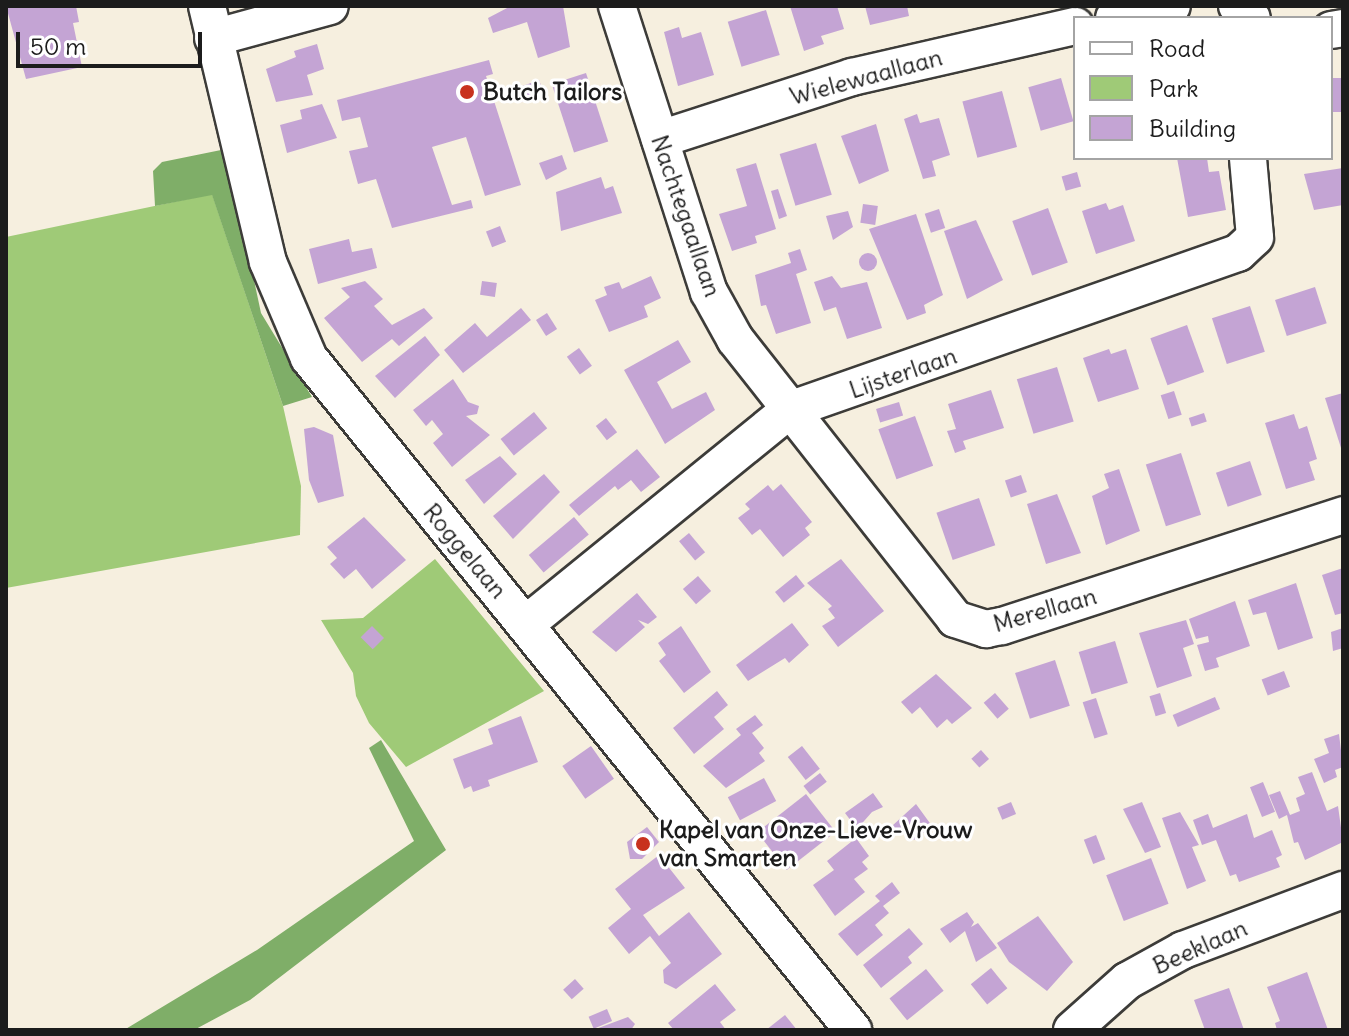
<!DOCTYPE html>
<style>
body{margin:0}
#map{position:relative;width:1349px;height:1036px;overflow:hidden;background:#f6efdf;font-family:Delius,sans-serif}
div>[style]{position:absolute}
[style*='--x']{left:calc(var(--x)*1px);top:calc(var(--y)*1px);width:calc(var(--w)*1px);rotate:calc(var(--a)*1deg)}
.green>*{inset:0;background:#9fca77}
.forest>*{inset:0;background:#7fae68}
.building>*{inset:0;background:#c4a4d4;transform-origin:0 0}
.round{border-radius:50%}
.roads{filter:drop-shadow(2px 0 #3d3c39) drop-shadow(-2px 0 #3d3c39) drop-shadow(0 2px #3d3c39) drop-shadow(0 -2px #3d3c39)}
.minor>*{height:36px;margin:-18px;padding:0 18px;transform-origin:18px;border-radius:18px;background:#fff}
.dots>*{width:22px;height:22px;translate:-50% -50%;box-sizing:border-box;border:4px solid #fff;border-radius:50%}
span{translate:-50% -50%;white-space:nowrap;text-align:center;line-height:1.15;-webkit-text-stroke:6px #fff;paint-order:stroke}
.street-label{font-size:24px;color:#1c1c1c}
.poi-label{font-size:24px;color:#1c1c1c;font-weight:700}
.left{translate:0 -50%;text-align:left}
.frame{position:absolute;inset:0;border:8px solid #1c1c1c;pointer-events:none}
.legend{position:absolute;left:1073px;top:16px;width:260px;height:144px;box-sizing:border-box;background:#fff;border:2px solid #a4a4a4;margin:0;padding:10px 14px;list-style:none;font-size:24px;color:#1c1c1c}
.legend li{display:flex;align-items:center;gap:16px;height:40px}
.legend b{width:40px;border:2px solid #a4a4a4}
.scale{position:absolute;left:16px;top:32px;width:186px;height:36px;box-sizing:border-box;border:4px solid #1c1c1c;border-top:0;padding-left:10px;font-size:24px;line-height:28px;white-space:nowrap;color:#1c1c1c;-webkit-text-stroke:6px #fff;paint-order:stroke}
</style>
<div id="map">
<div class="green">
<div style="clip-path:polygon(212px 194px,283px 406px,301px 486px,300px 535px,6px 588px,6px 237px)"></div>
<div style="clip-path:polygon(435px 559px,544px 691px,406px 767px,369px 723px,356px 696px,353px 673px,321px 620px,363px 618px)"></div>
</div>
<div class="forest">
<div style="clip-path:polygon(226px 149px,261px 313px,312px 397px,283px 406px,212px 195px,155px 206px,153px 171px,162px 162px)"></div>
<div style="clip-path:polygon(381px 740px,446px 850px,250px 1000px,194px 1030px,124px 1030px,257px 950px,414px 841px,369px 748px)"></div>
</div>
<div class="building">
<div style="clip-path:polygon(6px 6px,76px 6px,79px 22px,73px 23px,82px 67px,26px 79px)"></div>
<div style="clip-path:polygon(511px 6px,563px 6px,570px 47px,538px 58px,527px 22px,493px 33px,488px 18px)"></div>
<div style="clip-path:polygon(790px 6px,837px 6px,844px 29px,821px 36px,824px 44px,804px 51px)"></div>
<div style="clip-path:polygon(865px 6px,907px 6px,909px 16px,870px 25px)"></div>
<div style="left:766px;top:10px;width:47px;height:40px;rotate:73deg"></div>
<div style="clip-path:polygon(679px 27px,682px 38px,701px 32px,714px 75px,678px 86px,664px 32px)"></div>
<div style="clip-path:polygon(317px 44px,324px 69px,307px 75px,313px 95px,276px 102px,266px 69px,296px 57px,294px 51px)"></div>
<div style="clip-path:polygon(489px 60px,493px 74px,486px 76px,521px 185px,485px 196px,466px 137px,432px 147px,452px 205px,471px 200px,473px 208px,392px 228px,376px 179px,358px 184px,349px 151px,368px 147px,360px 117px,342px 121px,337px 100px)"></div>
<div style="left:586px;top:73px;width:72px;height:36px;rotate:72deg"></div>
<div style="left:1061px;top:78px;width:45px;height:34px;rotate:74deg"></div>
<div style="left:1343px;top:78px;width:34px;height:12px;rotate:90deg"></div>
<div style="left:539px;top:80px;width:15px;height:24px;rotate:70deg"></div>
<div style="left:1002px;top:91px;width:58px;height:41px;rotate:75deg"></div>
<div style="clip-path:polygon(322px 104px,337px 138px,287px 153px,280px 125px,302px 119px,300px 110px)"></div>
<div style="clip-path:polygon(917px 114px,920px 123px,939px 118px,950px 155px,932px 161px,936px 176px,923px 179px,904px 119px)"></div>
<div style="clip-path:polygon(876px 124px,889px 171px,859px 184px,841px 136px)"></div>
<div style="left:816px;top:143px;width:54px;height:38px;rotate:73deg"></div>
<div style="clip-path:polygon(562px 155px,567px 169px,546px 180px,539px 163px)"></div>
<div style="clip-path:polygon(1177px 158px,1207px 158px,1209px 172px,1219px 171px,1226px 210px,1188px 217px)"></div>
<div style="clip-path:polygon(756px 163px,776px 229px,755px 236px,757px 243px,732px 251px,719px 214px,747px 206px,736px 169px)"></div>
<div style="clip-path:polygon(1343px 168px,1343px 205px,1314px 210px,1304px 174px)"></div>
<div style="left:1077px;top:172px;width:15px;height:16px;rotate:74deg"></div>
<div style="clip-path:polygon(601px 177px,605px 189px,613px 186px,622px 213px,561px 231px,556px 192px)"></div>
<div style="clip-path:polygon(778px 189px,787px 216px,779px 219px,771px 191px)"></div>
<div style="clip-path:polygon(1106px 203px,1109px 210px,1123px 205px,1135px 241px,1096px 254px,1082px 211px)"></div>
<div style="left:863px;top:204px;width:15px;height:19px;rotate:8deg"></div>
<div style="left:1048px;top:208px;width:58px;height:38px;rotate:70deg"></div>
<div style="left:939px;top:209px;width:20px;height:15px;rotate:72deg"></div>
<div style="clip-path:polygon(848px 211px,853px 227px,833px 240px,826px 216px)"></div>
<div style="clip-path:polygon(916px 214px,943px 295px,924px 305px,926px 313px,907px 320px,869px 229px)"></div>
<div style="clip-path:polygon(976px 220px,1003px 280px,967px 299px,944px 231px)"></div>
<div style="left:500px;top:226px;width:17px;height:15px;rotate:69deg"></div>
<div style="clip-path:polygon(349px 239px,352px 252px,372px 248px,377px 268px,318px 284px,309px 249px)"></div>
<div style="clip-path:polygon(800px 249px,807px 270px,796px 274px,811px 323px,776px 334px,766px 305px,761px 306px,755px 275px,791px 263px,788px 253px)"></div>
<div class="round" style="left:859px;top:253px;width:18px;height:18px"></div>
<div style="clip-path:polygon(651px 276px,661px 298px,644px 306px,648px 317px,609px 332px,595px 300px,607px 295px,604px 287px,619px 282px,622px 289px)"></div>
<div style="clip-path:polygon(832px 276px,841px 288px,867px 282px,882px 328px,847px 339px,836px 307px,824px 311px,814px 282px)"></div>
<div style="clip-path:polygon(365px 281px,383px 299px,374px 306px,392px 325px,424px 308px,433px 318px,399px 346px,392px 339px,362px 362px,324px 318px,350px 297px,341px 288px)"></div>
<div style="left:482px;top:281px;width:15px;height:14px;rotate:8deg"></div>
<div style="left:1315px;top:287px;width:38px;height:42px;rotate:72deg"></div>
<div style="left:1250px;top:306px;width:48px;height:40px;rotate:72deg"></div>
<div style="clip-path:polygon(521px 308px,531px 320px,463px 373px,444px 350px,475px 323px,487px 337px)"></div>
<div style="left:547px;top:313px;width:19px;height:13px;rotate:58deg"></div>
<div style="left:1187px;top:325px;width:50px;height:39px;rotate:70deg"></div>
<div style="clip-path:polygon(425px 336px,440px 355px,395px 398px,375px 376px)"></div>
<div style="clip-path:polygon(678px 340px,691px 362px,657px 382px,672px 409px,706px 392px,715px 410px,665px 444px,624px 370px)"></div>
<div style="left:579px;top:348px;width:22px;height:15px;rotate:54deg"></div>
<div style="clip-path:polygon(1109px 349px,1111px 354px,1126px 349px,1139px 389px,1098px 402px,1083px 358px)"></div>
<div style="left:1057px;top:367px;width:57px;height:42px;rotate:73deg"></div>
<div style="clip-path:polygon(453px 379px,468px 402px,479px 406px,477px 414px,466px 416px,490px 435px,452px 467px,433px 443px,443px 434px,432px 420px,426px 426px,413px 410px)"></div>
<div style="clip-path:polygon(991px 390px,1004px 428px,963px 441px,966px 449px,955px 453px,947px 431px,956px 429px,948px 404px)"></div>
<div style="left:1174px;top:391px;width:25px;height:14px;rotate:72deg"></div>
<div style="clip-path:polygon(1343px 393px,1343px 451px,1342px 451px,1325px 398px)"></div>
<div style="left:899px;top:402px;width:14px;height:24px;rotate:73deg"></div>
<div style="left:534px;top:412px;width:21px;height:43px;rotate:51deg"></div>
<div style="left:1204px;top:413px;width:9px;height:16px;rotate:72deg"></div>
<div style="clip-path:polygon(1294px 414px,1299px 429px,1307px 426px,1317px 459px,1309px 462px,1315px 480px,1286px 489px,1265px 423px)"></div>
<div style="left:915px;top:416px;width:53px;height:39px;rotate:70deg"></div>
<div style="left:606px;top:418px;width:18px;height:13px;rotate:52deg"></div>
<div style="clip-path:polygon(314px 427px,333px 435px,344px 496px,318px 503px,309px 480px,304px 429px)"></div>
<div style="clip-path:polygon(637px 449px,660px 477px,641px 492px,631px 480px,618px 490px,615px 486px,579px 516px,569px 505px)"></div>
<div style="left:1181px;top:453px;width:65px;height:37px;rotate:72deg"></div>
<div style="clip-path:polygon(500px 456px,517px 474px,484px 504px,465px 480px)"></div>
<div style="left:1250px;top:461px;width:36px;height:36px;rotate:71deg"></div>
<div style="clip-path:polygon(1119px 469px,1140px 531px,1106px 545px,1092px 496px,1109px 488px,1104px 474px)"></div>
<div style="clip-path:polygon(544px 474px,560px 492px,513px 539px,493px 516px)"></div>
<div style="left:1021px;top:475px;width:18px;height:17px;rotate:71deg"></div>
<div style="clip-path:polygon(781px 484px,812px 522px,805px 528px,810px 535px,783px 557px,760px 529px,752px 535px,738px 518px,750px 509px,745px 504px,768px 485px,773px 491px)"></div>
<div style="clip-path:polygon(1057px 494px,1081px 553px,1046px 564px,1027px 504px)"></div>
<div style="left:979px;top:498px;width:50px;height:45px;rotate:71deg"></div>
<div style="clip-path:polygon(364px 517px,406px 560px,372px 589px,356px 569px,344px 579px,330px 564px,337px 558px,327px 547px)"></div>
<div style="left:574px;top:517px;width:23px;height:59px;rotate:50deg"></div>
<div style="left:689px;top:533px;width:25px;height:13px;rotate:50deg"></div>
<div style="clip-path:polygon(841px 559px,884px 611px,838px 647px,822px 626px,835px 618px,828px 609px,832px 606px,807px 583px)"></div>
<div style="clip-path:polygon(1343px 568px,1343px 613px,1335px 615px,1322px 575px)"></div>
<div style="left:796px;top:575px;width:14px;height:27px;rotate:51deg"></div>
<div style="left:698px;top:576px;width:20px;height:20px;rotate:49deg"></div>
<div style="clip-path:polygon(1296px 583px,1313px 638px,1278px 650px,1266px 612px,1253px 615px,1248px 600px)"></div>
<div style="clip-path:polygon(637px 593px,657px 617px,648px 624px,638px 620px,645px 627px,616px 652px,592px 632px)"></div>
<div style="clip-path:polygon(1235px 601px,1250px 646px,1216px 658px,1219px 667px,1205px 671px,1197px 645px,1209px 642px,1208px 636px,1196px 639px,1189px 619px)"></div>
<div style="clip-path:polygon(1186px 620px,1194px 644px,1183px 648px,1192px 676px,1157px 688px,1139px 633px)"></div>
<div style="clip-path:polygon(792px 623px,809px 645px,789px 663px,785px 658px,748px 681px,736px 665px)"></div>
<div style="left:372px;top:626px;width:17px;height:16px;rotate:45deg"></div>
<div style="clip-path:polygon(681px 626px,711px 672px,684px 693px,659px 661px,666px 655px,658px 643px)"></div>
<div style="clip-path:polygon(1343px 628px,1343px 648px,1333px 651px,1331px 632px)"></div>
<div style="left:1115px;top:641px;width:44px;height:38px;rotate:73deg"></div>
<div style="left:1055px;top:660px;width:48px;height:42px;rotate:72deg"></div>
<div style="left:1284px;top:671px;width:17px;height:24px;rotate:69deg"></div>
<div style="clip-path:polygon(936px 674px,972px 708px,952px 724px,947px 719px,937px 728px,920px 707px,912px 714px,901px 702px)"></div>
<div style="clip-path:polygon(717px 691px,728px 705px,714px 717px,724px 729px,694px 754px,673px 728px)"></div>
<div style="left:995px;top:693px;width:21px;height:15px;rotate:49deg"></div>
<div style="left:1160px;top:693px;width:21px;height:11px;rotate:73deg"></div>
<div style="left:1215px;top:697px;width:13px;height:46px;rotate:67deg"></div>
<div style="left:1096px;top:698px;width:38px;height:14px;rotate:72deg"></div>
<div style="clip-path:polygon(755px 715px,763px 725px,752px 733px,764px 748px,759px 753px,765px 761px,726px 788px,703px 766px,741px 735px,736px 729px)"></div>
<div style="clip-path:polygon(521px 716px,538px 762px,488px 780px,490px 786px,473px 792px,471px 786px,464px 789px,453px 759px,493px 744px,488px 729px)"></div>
<div style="clip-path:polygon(1339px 734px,1343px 767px,1335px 770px,1337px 777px,1324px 783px,1314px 759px,1329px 753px,1324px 739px)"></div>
<div style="left:591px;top:746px;width:40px;height:35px;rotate:55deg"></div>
<div style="left:802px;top:746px;width:29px;height:18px;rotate:52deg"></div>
<div style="left:981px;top:750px;width:12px;height:13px;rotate:48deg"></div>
<div style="clip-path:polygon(1312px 772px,1327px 811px,1338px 806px,1343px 842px,1305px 860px,1298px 842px,1294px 843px,1287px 815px,1279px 819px,1269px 795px,1280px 791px,1290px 815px,1300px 811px,1296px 798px,1305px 794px,1298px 777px)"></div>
<div style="left:820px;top:773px;width:11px;height:21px;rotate:52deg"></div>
<div style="left:764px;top:778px;width:26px;height:41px;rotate:62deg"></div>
<div style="left:1263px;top:782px;width:32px;height:14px;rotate:68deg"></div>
<div style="clip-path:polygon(873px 793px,883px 807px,872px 812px,857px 829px,845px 813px)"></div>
<div style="left:806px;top:794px;width:48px;height:62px;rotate:52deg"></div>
<div style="left:1011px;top:802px;width:13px;height:15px;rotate:67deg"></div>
<div style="clip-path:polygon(1142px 802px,1161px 847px,1145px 853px,1123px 809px)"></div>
<div style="clip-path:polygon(916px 804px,932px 826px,914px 840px,906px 829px,899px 835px,892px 826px)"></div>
<div style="clip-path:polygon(1180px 812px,1199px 845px,1192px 847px,1206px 881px,1187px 889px,1162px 818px)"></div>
<div style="clip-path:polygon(1208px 814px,1213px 828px,1247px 814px,1254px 838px,1272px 830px,1282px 855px,1276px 858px,1280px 867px,1239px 882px,1236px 874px,1230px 876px,1216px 840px,1202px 845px,1193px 820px)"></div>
<div style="clip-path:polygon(647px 827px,659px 842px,642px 859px,630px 859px,627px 842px)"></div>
<div style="left:1096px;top:835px;width:26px;height:13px;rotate:69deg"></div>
<div style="clip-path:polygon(856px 838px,869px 856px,862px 862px,868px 869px,854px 879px,865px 892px,835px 916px,813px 885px,834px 870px,827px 861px)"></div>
<div style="clip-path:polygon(659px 855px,685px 888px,643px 915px,659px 936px,689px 912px,722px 954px,676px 989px,664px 983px,663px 970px,671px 963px,650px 936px,629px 954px,608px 928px,631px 909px,615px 889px)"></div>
<div style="left:1151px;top:858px;width:49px;height:48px;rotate:69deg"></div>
<div style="clip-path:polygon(892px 882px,900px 893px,883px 906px,889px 913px,875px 925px,883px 935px,857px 956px,838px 934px,880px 901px,875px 896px)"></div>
<div style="clip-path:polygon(967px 912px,974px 922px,971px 927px,978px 923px,997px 948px,976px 962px,965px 931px,950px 943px,940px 929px)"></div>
<div style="clip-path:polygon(1038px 916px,1073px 962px,1047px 991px,1009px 962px,997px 943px)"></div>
<div style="clip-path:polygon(909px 928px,923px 944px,908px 957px,912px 963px,881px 988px,863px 965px)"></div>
<div style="left:991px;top:968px;width:26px;height:26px;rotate:51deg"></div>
<div style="left:926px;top:969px;width:28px;height:47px;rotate:51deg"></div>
<div style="clip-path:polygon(1307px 972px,1328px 1030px,1277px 1030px,1275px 1023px,1280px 1021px,1267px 987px)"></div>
<div style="left:575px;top:979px;width:13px;height:16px;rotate:48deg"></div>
<div style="clip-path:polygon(715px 984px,736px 1010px,720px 1022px,726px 1030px,674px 1030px,668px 1023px)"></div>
<div style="clip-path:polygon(1229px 988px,1244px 1030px,1205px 1030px,1194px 1000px)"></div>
<div style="left:607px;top:1009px;width:13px;height:20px;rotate:67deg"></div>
<div style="clip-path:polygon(785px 1015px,797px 1030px,766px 1030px)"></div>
<div style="clip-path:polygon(628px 1017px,635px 1024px,631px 1030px,593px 1030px)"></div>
</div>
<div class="roads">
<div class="minor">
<div style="--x:207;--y:6;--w:263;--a:76.6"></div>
<div style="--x:268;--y:262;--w:104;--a:66.9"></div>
<div style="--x:309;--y:358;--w:865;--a:51.01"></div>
<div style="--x:617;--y:6;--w:300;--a:72.2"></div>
<div style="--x:709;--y:292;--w:54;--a:61"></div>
<div style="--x:735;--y:339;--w:356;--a:51.8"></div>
<div style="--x:955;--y:619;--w:33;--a:18"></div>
<div style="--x:986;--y:629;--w:16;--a:-11"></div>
<div style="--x:1002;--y:626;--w:359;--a:-18"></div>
<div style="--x:1237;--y:6;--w:19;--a:39"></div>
<div style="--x:1114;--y:18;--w:59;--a:-11.7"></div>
<div style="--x:1331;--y:30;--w:12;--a:-9"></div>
<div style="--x:213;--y:38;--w:121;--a:-15.3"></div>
<div style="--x:660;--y:139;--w:202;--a:-17.9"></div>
<div style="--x:852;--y:77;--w:229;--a:-12.9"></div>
<div style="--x:526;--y:624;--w:339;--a:-39.1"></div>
<div style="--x:789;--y:410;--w:476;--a:-19.3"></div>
<div style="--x:1238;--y:253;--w:23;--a:-43"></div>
<div style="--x:1255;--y:237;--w:79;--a:-95.1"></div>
<div style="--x:1072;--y:1030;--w:74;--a:-41.7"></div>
<div style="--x:1127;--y:981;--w:64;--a:-29"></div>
<div style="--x:1183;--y:950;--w:171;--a:-20.6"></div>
</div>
</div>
<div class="dots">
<div style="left:467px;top:92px;background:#c8321e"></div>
<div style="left:643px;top:844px;background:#c8321e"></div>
</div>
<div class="street-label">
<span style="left:866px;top:77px;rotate:-15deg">Wielewaallaan</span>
<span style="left:686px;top:216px;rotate:71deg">Nachtegaallaan</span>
<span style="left:903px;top:373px;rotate:-19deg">Lijsterlaan</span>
<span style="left:465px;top:551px;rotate:50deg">Roggelaan</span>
<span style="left:1045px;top:610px;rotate:-16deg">Merellaan</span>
<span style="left:1200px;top:947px;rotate:-24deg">Beeklaan</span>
</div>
<div class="poi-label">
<span class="left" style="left:483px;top:92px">Butch Tailors</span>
<span class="left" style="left:659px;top:844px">Kapel van Onze-Lieve-Vrouw<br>van Smarten</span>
</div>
<div class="frame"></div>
<ul class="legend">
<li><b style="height:10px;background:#fff"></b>Road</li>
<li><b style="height:22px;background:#9fca77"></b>Park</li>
<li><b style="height:22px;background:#c4a4d4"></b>Building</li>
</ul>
<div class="scale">50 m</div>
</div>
